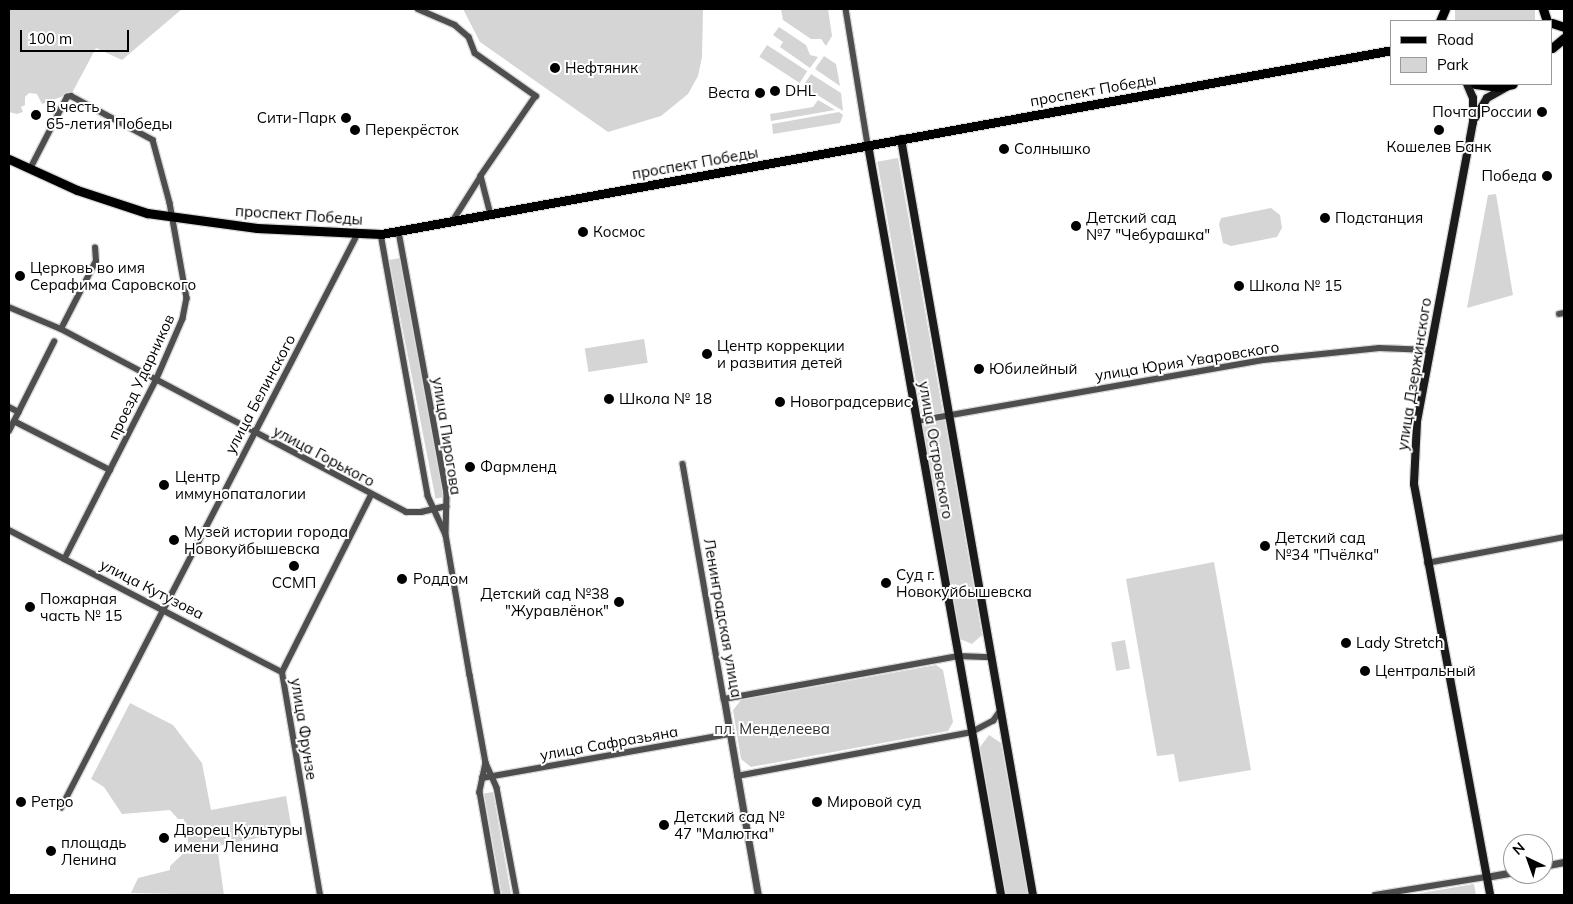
<!DOCTYPE html>
<meta charset="utf-8">
<style>
body{margin:0}
#map{position:relative;width:1573px;height:904px;overflow:hidden;background:#fff;font-family:Mulish,sans-serif}
div>[style]{position:absolute}
[style*='--x']{left:calc(var(--x)*1px);top:calc(var(--y)*1px);width:calc(var(--w)*1px);rotate:calc(var(--a)*1deg)}
.green>*{inset:0;background:#d5d5d5;transform-origin:0 0}
.roads{filter:drop-shadow(1px 0 #dbdbdb) drop-shadow(-1px 0 #dbdbdb) drop-shadow(0 1px #dbdbdb) drop-shadow(0 -1px #dbdbdb)}
.minor>*{height:5.5px;margin:-2.75px;padding:0 2.75px;transform-origin:2.75px;border-radius:2.75px;background:#4e4e4e}
.tertiary>*{height:7px;margin:-3.5px;padding:0 3.5px;transform-origin:3.5px;border-radius:3.5px;background:#4e4e4e}
.secondary>*{height:8px;margin:-4px;padding:0 4px;transform-origin:4px;border-radius:4px;background:#1b1b1b}
.primary>*{height:9px;margin:-4.5px;padding:0 4.5px;transform-origin:4.5px;border-radius:4.5px;background:#000}
.dots>*{width:14px;height:14px;translate:-50% -50%;box-sizing:border-box;border:2px solid #fff;border-radius:50%}
span{translate:-50% -50%;white-space:nowrap;text-align:center;line-height:1.15;-webkit-text-stroke:4px #fff;paint-order:stroke}
.poi-label{font-size:15px;color:#000}
.left{translate:0 -50%;text-align:left}
.right{translate:-100% -50%;text-align:right}
.street-label{font-size:15px;color:#000}
.park-label{font-size:15px;color:#2c2c2c}
.frame{position:absolute;inset:0;border:10px solid #000;pointer-events:none}
.legend{position:absolute;left:1390px;top:20px;width:162px;height:65px;box-sizing:border-box;background:#fff;border:1px solid #999;margin:0;padding:6px 9px;list-style:none;font-size:15px;color:#000}
.legend li{display:flex;align-items:center;gap:10px;height:25px}
.legend b{width:25px;border:1px solid #999}
.north{position:absolute;left:1503px;top:834px;width:50px;height:50px;box-sizing:border-box;background:#fff;border:1px solid #999;border-radius:50%;rotate:318deg;font-size:14px;font-weight:700;line-height:20px;text-align:center;color:#000}
.north::after{content:'';display:block;margin:auto;width:18px;height:22px;background:#000;clip-path:polygon(50% 0,100% 100%,50% 72%,0 100%)}
.scale{position:absolute;left:20px;top:30px;width:109px;height:22px;box-sizing:border-box;border:2px solid #000;border-top:0;padding-left:6px;font-size:15px;line-height:18px;white-space:nowrap;color:#000;-webkit-text-stroke:4px #fff;paint-order:stroke}
</style>
<div id="map">
<div class="green">
<div style="clip-path:polygon(9px 9px,182px 9px,122px 60px,96px 48px,72px 93px,42px 104px,37px 94px,29px 93px,25px 97px,25px 105px,21px 107px,23px 112px,17px 114px,9px 112px)"></div>
<div style="clip-path:polygon(463px 9px,703px 9px,702px 57px,698px 76px,688px 94px,661px 116px,608px 132px,480px 42px)"></div>
<div style="clip-path:polygon(781px 9px,828px 9px,832px 36px,826px 46px,821px 39px,811px 39px,783px 20px)"></div>
<div style="left:1455px;top:9px;width:80px;height:13px"></div>
<div style="clip-path:polygon(779px 27px,806px 45px,810px 55px,818px 57px,810px 68px,780px 47px,783px 42px,773px 35px)"></div>
<div style="left:767px;top:45px;width:48px;height:14px;rotate:33deg"></div>
<div style="clip-path:polygon(824px 56px,836px 64px,840px 86px,815px 69px)"></div>
<div style="clip-path:polygon(811px 74px,841px 93px,843px 111px,803px 86px)"></div>
<div style="clip-path:polygon(818px 100px,835px 110px,771px 121px,770px 114px,813px 107px)"></div>
<div style="clip-path:polygon(839px 112px,843px 115px,840px 123px,773px 134px,772px 124px)"></div>
<div style="left:898px;top:158px;width:260px;height:21px;rotate:80deg"></div>
<div style="clip-path:polygon(1496px 194px,1513px 295px,1467px 308px,1488px 195px)"></div>
<div style="clip-path:polygon(1271px 208px,1280px 215px,1282px 228px,1277px 237px,1231px 246px,1223px 243px,1219px 224px,1221px 218px)"></div>
<div style="left:400px;top:258px;width:243px;height:11px;rotate:79deg"></div>
<div style="left:644px;top:339px;width:24px;height:60px;rotate:81deg"></div>
<div style="clip-path:polygon(944px 416px,982px 635px,972px 644px,960px 639px,922px 421px)"></div>
<div style="clip-path:polygon(1214px 562px,1251px 770px,1179px 782px,1174px 754px,1157px 756px,1126px 579px)"></div>
<div style="left:1125px;top:640px;width:29px;height:14px;rotate:80deg"></div>
<div style="clip-path:polygon(936px 665px,943px 670px,953px 722px,948px 731px,751px 767px,741px 759px,733px 710px,741px 700px)"></div>
<div style="clip-path:polygon(130px 703px,173px 725px,202px 763px,211px 810px,286px 796px,292px 831px,217px 846px,224px 895px,131px 893px,138px 878px,170px 870px,170px 866px,189px 848px,184px 819px,178px 819px,170px 810px,122px 814px,104px 787px,91px 779px)"></div>
<div style="clip-path:polygon(989px 735px,1001px 743px,1028px 895px,1006px 895px,980px 747px)"></div>
<div style="left:493px;top:792px;width:105px;height:9px;rotate:80deg"></div>
<div style="clip-path:polygon(1474px 884px,1476px 895px,1410px 895px)"></div>
</div>
<div class="roads">
<div class="minor">
<div style="--x:418;--y:9;--w:40;--a:23.4"></div>
<div style="--x:455;--y:25;--w:18;--a:41"></div>
<div style="--x:469;--y:37;--w:17;--a:69"></div>
<div style="--x:475;--y:53;--w:75;--a:35.2"></div>
<div style="--x:536;--y:96;--w:97;--a:124.5"></div>
<div style="--x:481;--y:176;--w:40;--a:75.6"></div>
<div style="--x:846;--y:9;--w:138;--a:80.8"></div>
<div style="--x:30;--y:169;--w:81;--a:-62.8"></div>
<div style="--x:67;--y:97;--w:4;--a:-14"></div>
<div style="--x:71;--y:96;--w:93;--a:28.2"></div>
<div style="--x:153;--y:140;--w:65;--a:74.9"></div>
<div style="--x:170;--y:203;--w:97;--a:79.9"></div>
<div style="--x:187;--y:298;--w:21;--a:101"></div>
<div style="--x:183;--y:319;--w:68;--a:113.5"></div>
<div style="--x:156;--y:381;--w:200;--a:117.1"></div>
<div style="--x:452;--y:222;--w:54;--a:-57.8"></div>
<div style="--x:399;--y:232;--w:266;--a:79.6"></div>
<div style="--x:447;--y:494;--w:41;--a:91.4"></div>
<div style="--x:446;--y:535;--w:142;--a:80.3"></div>
<div style="--x:470;--y:675;--w:89;--a:79.7"></div>
<div style="--x:486;--y:763;--w:27;--a:66"></div>
<div style="--x:497;--y:788;--w:109;--a:79.4"></div>
<div style="--x:381;--y:234;--w:266;--a:79.8"></div>
<div style="--x:428;--y:496;--w:41;--a:65.3"></div>
<div style="--x:9;--y:307;--w:56;--a:22.9"></div>
<div style="--x:61;--y:329;--w:391;--a:27.9"></div>
<div style="--x:406;--y:512;--w:15;--a:0"></div>
<div style="--x:421;--y:512;--w:26;--a:-13"></div>
<div style="--x:1559;--y:314;--w:5;--a:-11"></div>
<div style="--x:61;--y:329;--w:76;--a:-62.8"></div>
<div style="--x:96;--y:261;--w:13;--a:-94"></div>
<div style="--x:9;--y:407;--w:11;--a:27"></div>
<div style="--x:14;--y:421;--w:108;--a:27"></div>
<div style="--x:917;--y:421;--w:351;--a:-10"></div>
<div style="--x:1263;--y:360;--w:117;--a:-5.9"></div>
<div style="--x:1379;--y:348;--w:51;--a:2.2"></div>
<div style="--x:9;--y:431;--w:100;--a:-63.2"></div>
<div style="--x:683;--y:464;--w:239;--a:80.1"></div>
<div style="--x:724;--y:699;--w:238;--a:-10.4"></div>
<div style="--x:958;--y:656;--w:33;--a:2"></div>
<div style="--x:9;--y:530;--w:308;--a:27.5"></div>
<div style="--x:1427;--y:563;--w:139;--a:-10.7"></div>
<div style="--x:486;--y:763;--w:30;--a:102"></div>
<div style="--x:480;--y:792;--w:105;--a:80.1"></div>
<div style="--x:737;--y:776;--w:239;--a:-10.6"></div>
<div style="--x:972;--y:732;--w:24;--a:-28"></div>
<div style="--x:993;--y:721;--w:12;--a:-55"></div>
<div style="--x:482;--y:778;--w:252;--a:-10.1"></div>
<div style="--x:61;--y:808;--w:647;--a:-62.68"></div>
<div style="--x:320;--y:895;--w:226;--a:-99.7"></div>
<div style="--x:282;--y:672;--w:198;--a:-63.3"></div>
<div style="--x:1375;--y:895;--w:112;--a:-9.2"></div>
</div>
<div class="tertiary">
<div style="--x:724;--y:699;--w:199;--a:80.2"></div>
<div style="--x:1543;--y:866;--w:21;--a:-11"></div>
<div style="--x:1486;--y:877;--w:27;--a:-10"></div>
</div>
<div class="secondary">
<div style="--x:1467;--y:84;--w:15;--a:67"></div>
<div style="--x:1473;--y:98;--w:24;--a:90"></div>
<div style="--x:1473;--y:122;--w:305;--a:100.6"></div>
<div style="--x:1417;--y:422;--w:62;--a:92.8"></div>
<div style="--x:1414;--y:484;--w:418;--a:79.5"></div>
<div style="--x:1475;--y:118;--w:23;--a:-59"></div>
<div style="--x:1487;--y:98;--w:23;--a:-29"></div>
<div style="--x:901;--y:139;--w:767;--a:80.1"></div>
<div style="--x:868;--y:145;--w:762;--a:79.94"></div>
</div>
<div class="primary">
<div style="--x:1543;--y:9;--w:13;--a:72"></div>
<div style="--x:1440;--y:21;--w:13;--a:-67"></div>
<div style="--x:1552;--y:23;--w:13;--a:18"></div>
<div style="--x:1552;--y:48;--w:16;--a:-40"></div>
<div style="--x:1475;--y:84;--w:24;--a:7"></div>
<div style="--x:1499;--y:87;--w:14;--a:-12"></div>
<div style="--x:9;--y:159;--w:75;--a:24.5"></div>
<div style="--x:77;--y:190;--w:74;--a:18.2"></div>
<div style="--x:147;--y:213;--w:111;--a:7.8"></div>
<div style="--x:257;--y:228;--w:124;--a:2.8"></div>
<div style="--x:381;--y:234;--w:1028;--a:-10.31"></div>
</div>
</div>
<div class="dots">
<div style="left:555px;top:68px;background:#000"></div>
<div style="left:775px;top:91px;background:#000"></div>
<div style="left:760px;top:93px;background:#000"></div>
<div style="left:1542px;top:112px;background:#000"></div>
<div style="left:36px;top:115px;background:#000"></div>
<div style="left:346px;top:118px;background:#000"></div>
<div style="left:355px;top:130px;background:#000"></div>
<div style="left:1439px;top:130px;background:#000"></div>
<div style="left:1004px;top:149px;background:#000"></div>
<div style="left:1547px;top:176px;background:#000"></div>
<div style="left:1325px;top:218px;background:#000"></div>
<div style="left:1076px;top:226px;background:#000"></div>
<div style="left:583px;top:232px;background:#000"></div>
<div style="left:20px;top:276px;background:#000"></div>
<div style="left:1239px;top:286px;background:#000"></div>
<div style="left:707px;top:354px;background:#000"></div>
<div style="left:979px;top:369px;background:#000"></div>
<div style="left:609px;top:399px;background:#000"></div>
<div style="left:780px;top:402px;background:#000"></div>
<div style="left:470px;top:467px;background:#000"></div>
<div style="left:164px;top:485px;background:#000"></div>
<div style="left:174px;top:540px;background:#000"></div>
<div style="left:1265px;top:546px;background:#000"></div>
<div style="left:294px;top:566px;background:#000"></div>
<div style="left:402px;top:579px;background:#000"></div>
<div style="left:886px;top:583px;background:#000"></div>
<div style="left:619px;top:602px;background:#000"></div>
<div style="left:30px;top:607px;background:#000"></div>
<div style="left:1346px;top:643px;background:#000"></div>
<div style="left:1365px;top:671px;background:#000"></div>
<div style="left:21px;top:802px;background:#000"></div>
<div style="left:817px;top:802px;background:#000"></div>
<div style="left:664px;top:825px;background:#000"></div>
<div style="left:164px;top:838px;background:#000"></div>
<div style="left:51px;top:851px;background:#000"></div>
</div>
<div class="poi-label">
<span class="left" style="left:565px;top:68px">Нефтяник</span>
<span class="left" style="left:785px;top:91px">DHL</span>
<span class="right" style="left:750px;top:93px">Веста</span>
<span class="left" style="left:46px;top:115px">В честь<br>65-летия Победы</span>
<span class="right" style="left:1532px;top:112px">Почта России</span>
<span class="right" style="left:336px;top:118px">Сити-Парк</span>
<span class="left" style="left:365px;top:130px">Перекрёсток</span>
<span style="left:1439px;top:147px">Кошелев Банк</span>
<span class="left" style="left:1014px;top:149px">Солнышко</span>
<span class="right" style="left:1537px;top:176px">Победа</span>
<span class="left" style="left:1086px;top:226px">Детский сад<br>№7 "Чебурашка"</span>
<span class="left" style="left:1335px;top:218px">Подстанция</span>
<span class="left" style="left:593px;top:232px">Космос</span>
<span class="left" style="left:30px;top:276px">Церковь во имя<br>Серафима Саровского</span>
<span class="left" style="left:1249px;top:286px">Школа № 15</span>
<span class="left" style="left:717px;top:354px">Центр коррекции<br>и развития детей</span>
<span class="left" style="left:989px;top:369px">Юбилейный</span>
<span class="left" style="left:619px;top:399px">Школа № 18</span>
<span class="left" style="left:790px;top:402px">Новоградсервис</span>
<span class="left" style="left:480px;top:467px">Фармленд</span>
<span class="left" style="left:175px;top:485px">Центр<br>иммунопаталогии</span>
<span class="left" style="left:184px;top:540px">Музей истории города<br>Новокуйбышевска</span>
<span class="left" style="left:1275px;top:546px">Детский сад<br>№34 "Пчёлка"</span>
<span class="left" style="left:896px;top:583px">Суд г.<br>Новокуйбышевска</span>
<span class="left" style="left:413px;top:579px">Роддом</span>
<span style="left:294px;top:583px">ССМП</span>
<span class="right" style="left:609px;top:602px">Детский сад №38<br>"Журавлёнок"</span>
<span class="left" style="left:40px;top:607px">Пожарная<br>часть № 15</span>
<span class="left" style="left:1356px;top:643px">Lady Stretch</span>
<span class="left" style="left:1375px;top:671px">Центральный</span>
<span class="left" style="left:31px;top:802px">Ретро</span>
<span class="left" style="left:827px;top:802px">Мировой суд</span>
<span class="left" style="left:674px;top:825px">Детский сад №<br>47 "Малютка"</span>
<span class="left" style="left:174px;top:838px">Дворец Культуры<br>имени Ленина</span>
<span class="left" style="left:61px;top:851px">площадь<br>Ленина</span>
</div>
<div class="street-label">
<span style="left:1093px;top:90px;rotate:-10deg">проспект Победы</span>
<span style="left:695px;top:163px;rotate:-10deg">проспект Победы</span>
<span style="left:299px;top:215px;rotate:4deg">проспект Победы</span>
<span style="left:1187px;top:361px;rotate:-9deg">улица Юрия Уваровского</span>
<span style="left:1414px;top:374px;rotate:-81deg">улица Дзержинского</span>
<span style="left:141px;top:377px;rotate:-65deg">проезд Ударников</span>
<span style="left:260px;top:394px;rotate:-62deg">улица Белинского</span>
<span style="left:447px;top:436px;rotate:81deg">улица Пирогова</span>
<span style="left:936px;top:450px;rotate:80deg">улица Островского</span>
<span style="left:324px;top:456px;rotate:28deg">улица Горького</span>
<span style="left:152px;top:589px;rotate:27deg">улица Кутузова</span>
<span style="left:723px;top:618px;rotate:80deg">Ленинградская улица</span>
<span style="left:304px;top:729px;rotate:81deg">улица Фрунзе</span>
<span style="left:609px;top:743px;rotate:-10deg">улица Сафразьяна</span>
</div>
<div class="park-label">
<span style="left:772px;top:729px">пл. Менделеева</span>
</div>
<div class="frame"></div>
<ul class="legend">
<li><b style="height:6px;background:#000"></b>Road</li>
<li><b style="height:14px;background:#d5d5d5"></b>Park</li>
</ul>
<div class="north">N</div>
<div class="scale">100 m</div>
</div>
